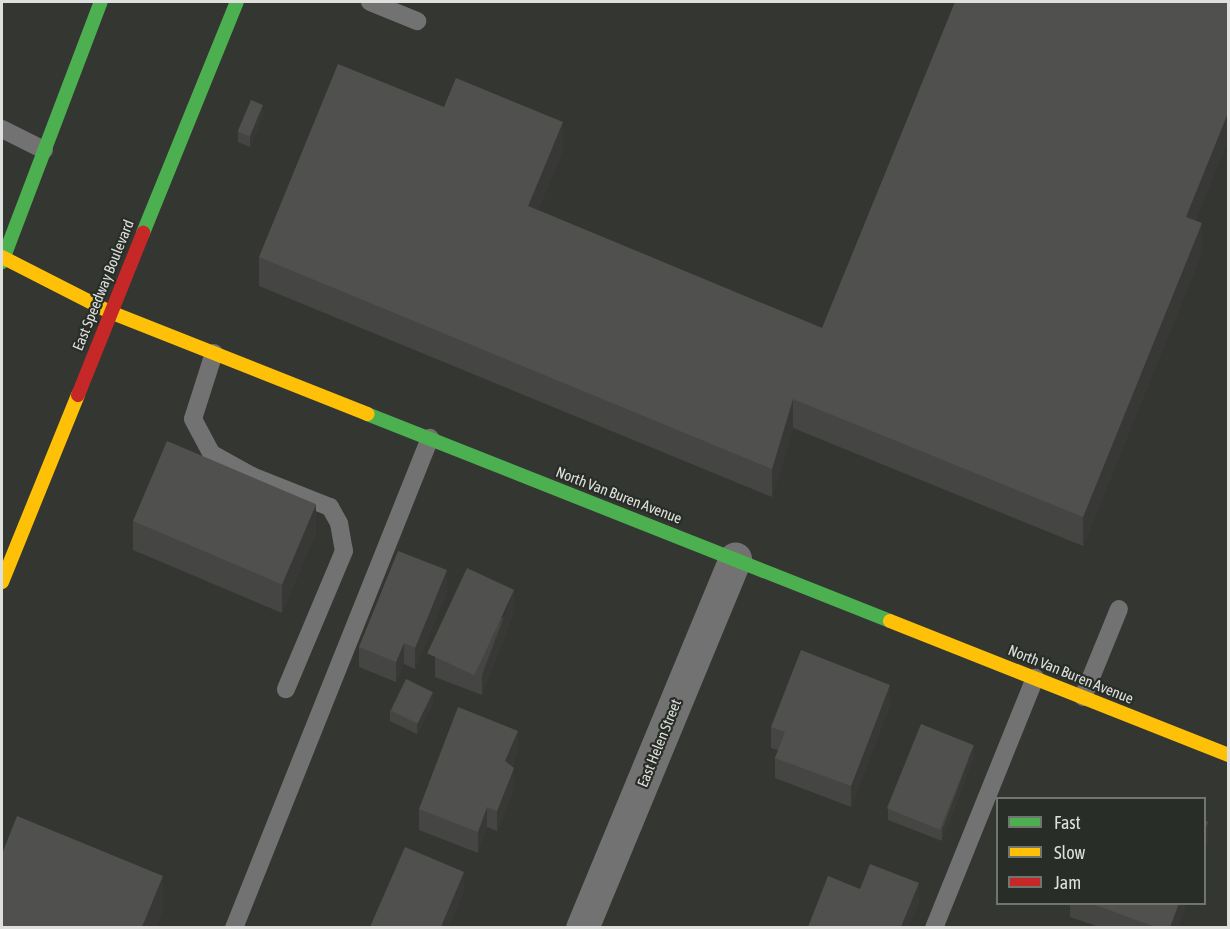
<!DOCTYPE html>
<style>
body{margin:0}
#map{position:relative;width:1230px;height:929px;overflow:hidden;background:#343632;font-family:"Asap Condensed",sans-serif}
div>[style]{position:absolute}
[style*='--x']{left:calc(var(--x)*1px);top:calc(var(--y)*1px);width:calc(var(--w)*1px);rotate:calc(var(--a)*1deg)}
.lane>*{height:18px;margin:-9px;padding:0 9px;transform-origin:9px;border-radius:9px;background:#737272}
.street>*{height:33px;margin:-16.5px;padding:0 16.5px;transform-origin:16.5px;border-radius:16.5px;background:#737272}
.fast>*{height:14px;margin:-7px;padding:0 7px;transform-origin:7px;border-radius:7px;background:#4caf50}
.slow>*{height:14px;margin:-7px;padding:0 7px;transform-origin:7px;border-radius:7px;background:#ffc107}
.jam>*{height:14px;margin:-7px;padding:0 7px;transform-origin:7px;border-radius:7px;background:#c62828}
.wall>*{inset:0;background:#454643}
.shaded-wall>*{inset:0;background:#383937}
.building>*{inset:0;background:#50514e;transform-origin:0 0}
span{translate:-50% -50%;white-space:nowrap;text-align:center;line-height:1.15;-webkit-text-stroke:4.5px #292d27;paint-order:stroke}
.street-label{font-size:15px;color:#dde0dc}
.frame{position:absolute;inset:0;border:3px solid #dde0dc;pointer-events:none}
.legend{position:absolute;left:996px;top:797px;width:210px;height:108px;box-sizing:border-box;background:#292d27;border:2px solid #71756f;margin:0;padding:8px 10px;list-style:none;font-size:18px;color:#dde0dc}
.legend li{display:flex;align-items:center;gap:12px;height:30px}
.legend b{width:30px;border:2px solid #71756f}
</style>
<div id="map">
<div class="lane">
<div style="--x:370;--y:2;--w:51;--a:22"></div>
<div style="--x:2;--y:129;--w:47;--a:26.6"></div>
<div style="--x:214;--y:353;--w:69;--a:107.7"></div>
<div style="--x:193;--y:419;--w:40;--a:62"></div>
<div style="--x:212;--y:454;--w:46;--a:28.8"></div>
<div style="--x:252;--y:476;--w:84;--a:21.7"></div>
<div style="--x:330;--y:507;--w:18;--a:61"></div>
<div style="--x:339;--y:523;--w:28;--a:80"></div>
<div style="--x:344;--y:551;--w:150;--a:112.8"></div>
<div style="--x:1083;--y:697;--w:95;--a:-67.8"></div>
<div style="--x:234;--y:928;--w:528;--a:-68.2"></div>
<div style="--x:934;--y:928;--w:270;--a:-68"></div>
</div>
<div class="street">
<div style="--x:582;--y:928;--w:400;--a:-67.5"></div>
</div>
<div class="fast">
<div style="--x:143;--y:233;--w:249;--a:-67.9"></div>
<div style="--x:2;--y:262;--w:278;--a:-69.2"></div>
<div style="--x:367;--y:414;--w:562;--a:21.59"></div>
</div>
<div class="slow">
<div style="--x:2;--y:257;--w:121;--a:27"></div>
<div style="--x:110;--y:312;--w:277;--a:21.6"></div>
<div style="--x:2;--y:582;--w:202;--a:-67.9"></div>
<div style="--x:890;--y:621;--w:364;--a:21.6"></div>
</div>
<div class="jam">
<div style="--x:78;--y:395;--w:175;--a:-68.1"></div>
</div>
<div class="wall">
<div style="clip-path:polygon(444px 107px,563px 150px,538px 210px,822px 328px,1196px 221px,1202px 252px,1083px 546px,793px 428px,772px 497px,259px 286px,259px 257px)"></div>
<div style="clip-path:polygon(263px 116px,250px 147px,238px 142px,238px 131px)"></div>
<div style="clip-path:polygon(133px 521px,316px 532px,282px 613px,133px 550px)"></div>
<div style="clip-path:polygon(447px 591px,415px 669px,404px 664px,396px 682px,359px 667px,359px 647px)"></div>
<div style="clip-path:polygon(514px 611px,482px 695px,435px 677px,435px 656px)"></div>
<div style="clip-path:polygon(433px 703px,417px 734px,390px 721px,390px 710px)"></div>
<div style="clip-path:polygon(890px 705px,851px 807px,775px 778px,775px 758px,778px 750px,771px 748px,771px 727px)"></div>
<div style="clip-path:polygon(518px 751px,512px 766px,514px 788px,497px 831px,487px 827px,478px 853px,419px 830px,419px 809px)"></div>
<div style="clip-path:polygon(974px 756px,942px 841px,888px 820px,888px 809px)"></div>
<div style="clip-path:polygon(998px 877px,998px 892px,996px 891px,996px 880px)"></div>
<div style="clip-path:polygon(1070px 903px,1186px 903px,1178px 927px,1099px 927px,1070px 917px)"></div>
</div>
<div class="shaded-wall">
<div style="clip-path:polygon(263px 105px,263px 116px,250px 147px,250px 136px)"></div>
<div style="clip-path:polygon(1228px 113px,1228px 142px,1186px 245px,1186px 217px)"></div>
<div style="clip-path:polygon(563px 122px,563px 150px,528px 234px,528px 206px)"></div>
<div style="clip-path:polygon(1202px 223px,1202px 252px,1083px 546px,1083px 517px)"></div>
<div style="clip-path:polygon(793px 399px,793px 428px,772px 497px,772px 469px)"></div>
<div style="clip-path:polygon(316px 504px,316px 532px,282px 613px,282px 584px)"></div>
<div style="clip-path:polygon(447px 570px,447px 591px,415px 669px,415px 648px)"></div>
<div style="clip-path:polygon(514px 590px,514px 611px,482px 695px,482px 675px)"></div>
<div style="clip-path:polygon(404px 643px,404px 664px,396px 682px,396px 662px)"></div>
<div style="clip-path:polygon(890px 685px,890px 705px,851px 807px,851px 786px)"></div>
<div style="clip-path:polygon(433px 692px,433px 703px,417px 734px,417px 723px)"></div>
<div style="clip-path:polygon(518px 731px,518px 751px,505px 782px,505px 761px)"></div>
<div style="clip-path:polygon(974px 745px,974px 756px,942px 841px,942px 830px)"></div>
<div style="clip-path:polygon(514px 768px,514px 788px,497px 831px,497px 811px)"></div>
<div style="clip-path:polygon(487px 807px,487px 827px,478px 853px,478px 832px)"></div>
<div style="clip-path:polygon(1208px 822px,1208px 842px,1204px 853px,1204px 832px)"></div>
<div style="clip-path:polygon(464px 872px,464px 893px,449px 927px,441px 927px)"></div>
<div style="clip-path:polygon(163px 876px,163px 911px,156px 927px,142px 927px)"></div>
<div style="clip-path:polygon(919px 883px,919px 904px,909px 927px,901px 927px)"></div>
<div style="clip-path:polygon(1179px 903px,1186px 903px,1178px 927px,1170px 927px)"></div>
</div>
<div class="building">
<div style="clip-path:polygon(955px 2px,1228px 2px,1228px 113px,1186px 217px,1202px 223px,1083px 517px,793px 399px,772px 469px,259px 257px,338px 64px,444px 107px,456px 78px,563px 122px,528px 206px,822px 328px)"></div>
<div style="left:251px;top:100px;width:13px;height:34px;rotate:23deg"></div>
<div style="left:167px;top:441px;width:162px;height:87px;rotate:23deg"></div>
<div style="clip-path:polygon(398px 551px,447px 570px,415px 648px,404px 643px,396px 662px,359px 647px)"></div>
<div style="left:467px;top:568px;width:52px;height:94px;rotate:25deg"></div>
<div style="clip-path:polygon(801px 650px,890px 685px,851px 786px,775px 758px,785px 732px,771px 727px)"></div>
<div style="left:406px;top:679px;width:30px;height:35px;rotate:26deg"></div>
<div style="clip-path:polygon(458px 707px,518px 731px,505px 761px,514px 768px,497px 811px,487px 807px,478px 832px,419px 809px)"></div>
<div style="left:921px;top:724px;width:57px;height:91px;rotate:22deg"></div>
<div style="clip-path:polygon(17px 816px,163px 876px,142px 927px,2px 927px,2px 854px)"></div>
<div style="clip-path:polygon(1204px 820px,1208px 822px,1204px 832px)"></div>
<div style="clip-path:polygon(405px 847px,464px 872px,441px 927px,370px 927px)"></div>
<div style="clip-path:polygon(870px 864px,919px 883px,901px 927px,808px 927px,828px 876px,860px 889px)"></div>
<div style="clip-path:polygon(1090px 903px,1179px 903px,1170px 927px,1155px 927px)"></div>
</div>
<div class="street-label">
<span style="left:103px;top:285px;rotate:-68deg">East Speedway Boulevard</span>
<span style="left:619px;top:495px;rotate:21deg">North Van Buren Avenue</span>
<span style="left:1071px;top:674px;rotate:22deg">North Van Buren Avenue</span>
<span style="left:659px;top:743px;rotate:-68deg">East Helen Street</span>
</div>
<div class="frame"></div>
<ul class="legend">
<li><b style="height:8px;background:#4caf50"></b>Fast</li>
<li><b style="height:8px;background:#ffc107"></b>Slow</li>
<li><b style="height:8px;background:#c62828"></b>Jam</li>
</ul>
</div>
